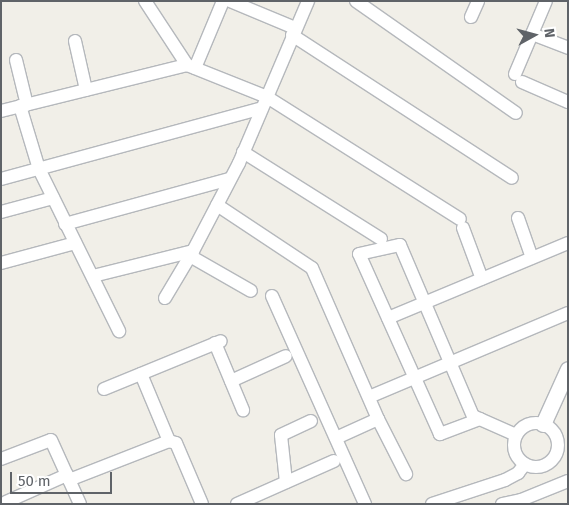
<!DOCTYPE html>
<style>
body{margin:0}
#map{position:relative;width:569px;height:505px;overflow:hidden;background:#f1efe8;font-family:"Fira Sans",sans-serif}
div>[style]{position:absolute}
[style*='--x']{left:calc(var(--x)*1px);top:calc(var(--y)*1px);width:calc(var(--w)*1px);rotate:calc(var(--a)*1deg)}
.roads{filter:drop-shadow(1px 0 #b5b8bc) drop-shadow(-1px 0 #b5b8bc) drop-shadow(0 1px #b5b8bc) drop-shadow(0 -1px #b5b8bc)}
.minor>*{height:12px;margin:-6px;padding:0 6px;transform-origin:6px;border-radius:6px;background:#fff}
.minor>.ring{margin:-6px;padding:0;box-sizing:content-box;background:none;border:12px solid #fff;border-radius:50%}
.tertiary>*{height:15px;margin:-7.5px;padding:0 7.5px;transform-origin:7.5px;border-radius:7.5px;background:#fff}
span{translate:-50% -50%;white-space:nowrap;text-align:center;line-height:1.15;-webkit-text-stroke:4.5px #fff;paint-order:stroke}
.frame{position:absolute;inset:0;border:2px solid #5f6368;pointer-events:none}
.north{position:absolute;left:509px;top:10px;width:50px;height:50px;-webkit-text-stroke:4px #fff;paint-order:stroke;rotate:83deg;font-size:14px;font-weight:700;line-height:20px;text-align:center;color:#5f6368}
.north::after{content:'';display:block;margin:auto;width:18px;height:22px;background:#5f6368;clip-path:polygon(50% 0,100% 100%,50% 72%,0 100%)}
.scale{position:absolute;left:10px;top:472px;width:102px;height:22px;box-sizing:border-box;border:2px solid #5f6368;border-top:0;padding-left:6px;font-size:15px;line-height:18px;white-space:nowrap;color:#5f6368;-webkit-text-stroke:4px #fff;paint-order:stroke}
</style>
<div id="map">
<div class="roads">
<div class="minor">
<div style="--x:145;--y:1;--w:77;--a:56.7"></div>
<div style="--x:230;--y:1;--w:70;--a:22.6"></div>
<div style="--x:356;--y:1;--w:195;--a:35"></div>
<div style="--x:471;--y:17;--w:17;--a:-66"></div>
<div style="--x:532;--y:34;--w:39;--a:21"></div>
<div style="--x:292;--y:35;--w:262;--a:33"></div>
<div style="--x:75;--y:41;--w:50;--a:77.3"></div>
<div style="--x:16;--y:60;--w:46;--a:76.3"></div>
<div style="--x:195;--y:68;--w:73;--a:-67.3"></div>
<div style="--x:515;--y:74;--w:79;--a:-67"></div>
<div style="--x:522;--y:82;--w:50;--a:23.5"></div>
<div style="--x:20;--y:106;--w:66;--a:73.2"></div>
<div style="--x:39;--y:169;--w:181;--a:63.7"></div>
<div style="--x:1;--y:111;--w:192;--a:-13.9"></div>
<div style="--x:187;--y:65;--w:86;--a:21.8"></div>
<div style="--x:267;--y:97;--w:228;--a:32.3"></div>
<div style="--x:243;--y:152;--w:163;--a:32.2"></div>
<div style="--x:1;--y:179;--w:270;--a:-15.2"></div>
<div style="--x:217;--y:205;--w:114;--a:33.6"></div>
<div style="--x:312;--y:268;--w:165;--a:66.4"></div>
<div style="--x:378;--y:419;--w:62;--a:63"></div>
<div style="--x:1;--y:212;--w:54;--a:-15.1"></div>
<div style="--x:518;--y:218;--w:42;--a:70.7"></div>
<div style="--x:65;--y:224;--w:171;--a:-15.3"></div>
<div style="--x:463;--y:228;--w:54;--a:69.6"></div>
<div style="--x:190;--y:256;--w:70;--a:29.8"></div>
<div style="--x:1;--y:263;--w:77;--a:-15.1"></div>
<div style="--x:93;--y:276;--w:103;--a:-14"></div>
<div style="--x:272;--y:296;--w:228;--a:65.9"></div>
<div style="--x:165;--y:298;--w:55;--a:-59.2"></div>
<div style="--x:193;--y:251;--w:99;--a:-62.4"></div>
<div style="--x:239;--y:163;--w:176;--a:-66.9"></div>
<div style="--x:388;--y:318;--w:195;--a:-22.6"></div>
<div style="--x:215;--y:343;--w:73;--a:67.3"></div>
<div style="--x:141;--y:374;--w:73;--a:67.3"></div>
<div style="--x:169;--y:441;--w:7;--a:16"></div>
<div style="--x:176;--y:443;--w:66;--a:66.9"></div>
<div style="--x:231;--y:381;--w:60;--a:-24.4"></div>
<div style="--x:104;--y:389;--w:126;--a:-22.3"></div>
<div style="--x:369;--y:397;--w:216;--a:-22.9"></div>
<div style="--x:480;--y:419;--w:43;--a:159.4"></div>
<div style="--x:440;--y:434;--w:197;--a:-114.2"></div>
<div style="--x:359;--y:254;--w:42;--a:-12.4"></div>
<div style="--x:400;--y:245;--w:186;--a:66.9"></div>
<div style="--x:473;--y:416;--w:47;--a:23.8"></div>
<div class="ring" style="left:514px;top:423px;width:32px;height:32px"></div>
<div style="--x:336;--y:438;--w:46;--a:-24.3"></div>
<div style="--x:1;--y:459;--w:53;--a:-20.8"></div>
<div style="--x:51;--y:440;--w:70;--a:65.6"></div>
<div style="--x:69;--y:480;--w:107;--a:-21.3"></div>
<div style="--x:286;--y:482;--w:47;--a:-96.1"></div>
<div style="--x:281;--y:435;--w:33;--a:-25"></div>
<div style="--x:6;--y:502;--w:67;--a:-23.9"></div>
<div style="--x:237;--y:504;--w:106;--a:-23.9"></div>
<div style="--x:432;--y:504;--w:77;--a:-18.2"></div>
<div style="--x:505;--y:480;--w:15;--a:-28"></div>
<div style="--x:518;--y:473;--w:11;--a:-52"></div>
<div style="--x:502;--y:504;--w:19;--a:-12"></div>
<div style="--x:521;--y:500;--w:51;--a:-22"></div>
</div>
<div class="tertiary">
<div style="--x:543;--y:424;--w:60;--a:-65.6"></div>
</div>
</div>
<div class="frame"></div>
<div class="north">N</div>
<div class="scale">50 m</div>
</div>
